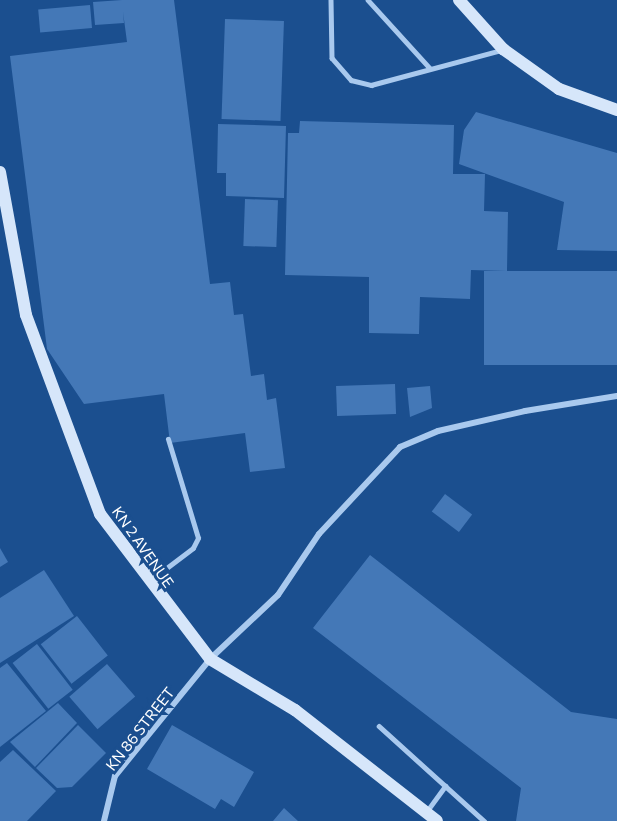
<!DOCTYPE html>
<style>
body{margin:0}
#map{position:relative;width:617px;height:821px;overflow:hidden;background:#1b4f8f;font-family:Commissioner,sans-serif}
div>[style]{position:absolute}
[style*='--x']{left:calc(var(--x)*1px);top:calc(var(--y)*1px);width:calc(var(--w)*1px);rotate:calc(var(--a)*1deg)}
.building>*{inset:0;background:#4478b7;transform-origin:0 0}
.lane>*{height:4.5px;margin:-2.25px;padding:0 2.25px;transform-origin:2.25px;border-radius:2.25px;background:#a9c9ee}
.street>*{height:6px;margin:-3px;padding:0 3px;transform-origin:3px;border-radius:3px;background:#a9c9ee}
.secondary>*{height:12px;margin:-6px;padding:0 6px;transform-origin:6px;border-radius:6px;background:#d6e6fa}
span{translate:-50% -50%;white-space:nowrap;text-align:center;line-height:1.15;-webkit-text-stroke:6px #1b4f8f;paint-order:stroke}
.street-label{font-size:15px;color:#fff}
</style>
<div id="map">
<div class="building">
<div style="clip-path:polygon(122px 0,174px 0,210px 284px,230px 282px,234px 315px,243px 314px,251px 376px,264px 374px,267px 400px,276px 398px,285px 468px,250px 472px,245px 433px,170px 443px,164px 394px,84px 404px,47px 349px,10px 56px,127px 42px,123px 12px,124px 23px,95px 25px,93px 2px)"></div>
<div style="left:90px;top:5px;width:23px;height:52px;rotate:85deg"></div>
<div style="left:225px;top:19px;width:59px;height:100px;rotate:2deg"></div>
<div style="clip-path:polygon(476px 112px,617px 153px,617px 251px,557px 250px,564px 202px,459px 164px,464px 130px)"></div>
<div style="clip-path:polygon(300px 121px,454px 125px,453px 174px,485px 174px,484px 211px,508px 212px,507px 271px,471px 270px,470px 299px,420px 297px,419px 334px,369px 333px,369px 277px,285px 275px,288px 133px,299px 133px)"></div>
<div style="clip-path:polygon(218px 124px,286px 126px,284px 198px,226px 196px,226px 173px,217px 173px)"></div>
<div style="left:245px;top:199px;width:33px;height:47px;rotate:2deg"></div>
<div style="left:617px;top:271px;width:94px;height:133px;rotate:90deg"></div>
<div style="left:395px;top:384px;width:30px;height:59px;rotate:88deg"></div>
<div style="clip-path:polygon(430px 386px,432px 408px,410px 417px,407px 388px)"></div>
<div style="left:445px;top:494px;width:34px;height:22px;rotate:37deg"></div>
<div style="clip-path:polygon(0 548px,8px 562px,0 567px)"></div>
<div style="clip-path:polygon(370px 555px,571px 712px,617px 719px,617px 821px,516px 821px,521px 788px,313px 628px)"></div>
<div style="clip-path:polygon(44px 570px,74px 616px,0 663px,0 598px)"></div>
<div style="left:77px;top:616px;width:50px;height:46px;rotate:52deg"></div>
<div style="left:37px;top:644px;width:58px;height:31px;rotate:52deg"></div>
<div style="clip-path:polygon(7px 663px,46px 711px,0 747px,0 668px)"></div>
<div style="left:107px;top:664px;width:43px;height:50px;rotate:49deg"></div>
<div style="clip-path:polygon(58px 703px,77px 723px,35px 767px,10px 742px)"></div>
<div style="clip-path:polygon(78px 725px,106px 753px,72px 787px,57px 788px,36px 768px)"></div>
<div style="clip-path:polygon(172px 725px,254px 772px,234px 807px,221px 799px,215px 809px,147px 769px)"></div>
<div style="clip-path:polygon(13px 750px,56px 791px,27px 821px,0 821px,0 762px)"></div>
<div style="clip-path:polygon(284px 808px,298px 821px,266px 821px,273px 821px)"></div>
</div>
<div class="lane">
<div style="--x:331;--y:0;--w:58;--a:89"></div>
<div style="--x:332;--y:58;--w:29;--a:49"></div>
<div style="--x:351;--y:80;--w:21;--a:14"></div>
<div style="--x:371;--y:85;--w:136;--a:-15"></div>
<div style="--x:368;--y:0;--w:91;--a:47.7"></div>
<div style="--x:152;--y:579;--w:51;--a:-37.1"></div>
<div style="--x:193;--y:548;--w:11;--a:-63"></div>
<div style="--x:198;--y:538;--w:103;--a:-106.9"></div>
<div style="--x:379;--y:726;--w:142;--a:42.1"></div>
<div style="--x:427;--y:811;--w:31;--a:-54"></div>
</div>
<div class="street">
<div style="--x:104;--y:821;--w:46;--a:-76.3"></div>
<div style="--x:115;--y:776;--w:151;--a:-50.9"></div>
<div style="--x:210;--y:659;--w:93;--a:-43.3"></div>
<div style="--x:278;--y:595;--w:73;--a:-56.1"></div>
<div style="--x:319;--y:534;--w:119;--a:-47"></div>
<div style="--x:400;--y:447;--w:41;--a:-22.8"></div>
<div style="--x:438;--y:431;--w:89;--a:-12.9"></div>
<div style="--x:525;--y:411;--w:93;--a:-9.3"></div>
</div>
<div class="secondary">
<div style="--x:459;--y:0;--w:66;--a:48.1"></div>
<div style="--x:503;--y:49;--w:69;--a:35.5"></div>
<div style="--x:559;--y:89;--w:62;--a:19.9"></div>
<div style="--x:0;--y:172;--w:145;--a:79.7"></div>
<div style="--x:26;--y:315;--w:212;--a:69.6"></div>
<div style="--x:100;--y:514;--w:182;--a:52.8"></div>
<div style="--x:210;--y:659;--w:99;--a:31"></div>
<div style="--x:295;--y:710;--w:180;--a:38"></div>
</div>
<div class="street-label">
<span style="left:143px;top:547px;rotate:55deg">KN 2 AVENUE</span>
<span style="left:140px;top:729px;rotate:-52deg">KN 86 STREET</span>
</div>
</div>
